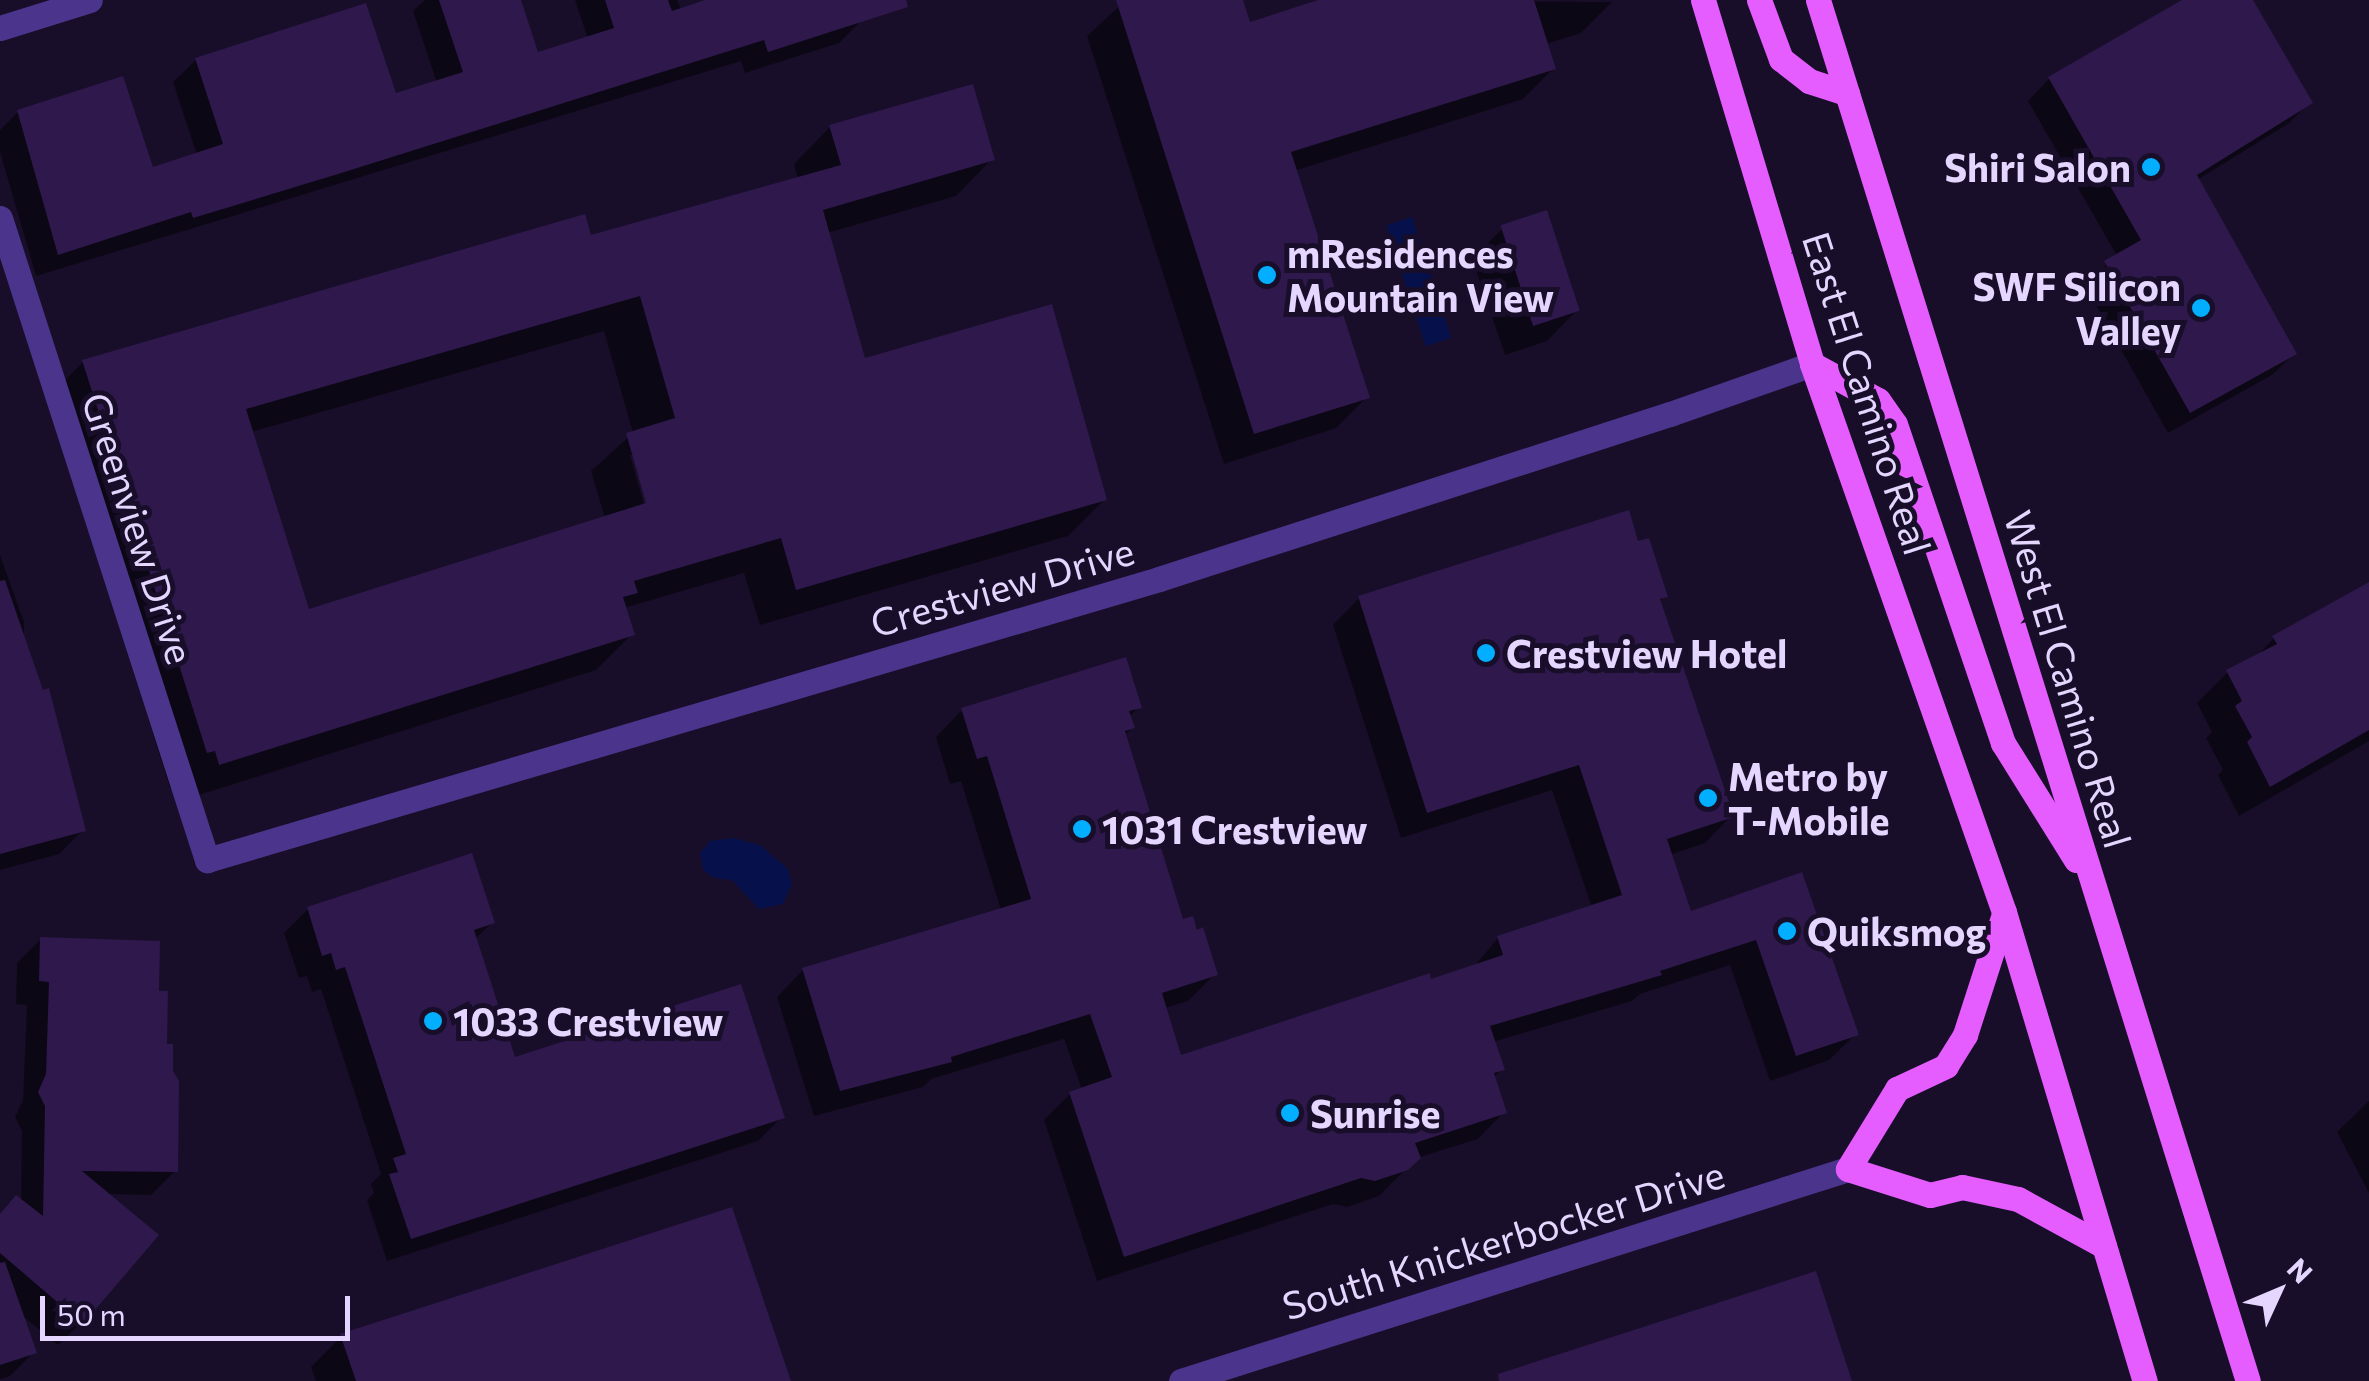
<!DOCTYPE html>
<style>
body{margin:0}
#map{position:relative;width:2369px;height:1381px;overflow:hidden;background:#180e29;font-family:Commissioner,sans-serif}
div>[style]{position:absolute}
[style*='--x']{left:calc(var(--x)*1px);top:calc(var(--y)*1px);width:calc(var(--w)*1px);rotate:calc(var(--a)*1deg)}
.water>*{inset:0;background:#06104a;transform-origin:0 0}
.shadow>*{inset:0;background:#0007}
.building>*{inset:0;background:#2e184c;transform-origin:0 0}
.minor>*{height:25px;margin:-12.5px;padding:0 12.5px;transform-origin:12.5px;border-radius:12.5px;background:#4b358c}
.tertiary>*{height:25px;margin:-12.5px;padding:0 12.5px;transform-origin:12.5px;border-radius:12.5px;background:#4b358c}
.primary>*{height:25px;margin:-12.5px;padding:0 12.5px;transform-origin:12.5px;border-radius:12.5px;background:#e65dff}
.dots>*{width:28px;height:28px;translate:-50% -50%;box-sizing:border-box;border:5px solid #180e29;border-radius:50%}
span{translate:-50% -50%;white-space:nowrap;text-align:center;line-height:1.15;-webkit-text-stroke:10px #180e29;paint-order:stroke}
.poi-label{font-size:38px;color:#e4d6ff;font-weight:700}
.right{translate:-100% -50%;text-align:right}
.left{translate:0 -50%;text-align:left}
.street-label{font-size:38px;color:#e4d6ff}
.north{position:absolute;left:2229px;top:1241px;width:100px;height:100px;-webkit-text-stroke:8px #180e29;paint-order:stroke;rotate:46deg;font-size:28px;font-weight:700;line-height:40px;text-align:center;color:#e4d6ff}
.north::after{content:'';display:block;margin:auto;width:35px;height:45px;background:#e4d6ff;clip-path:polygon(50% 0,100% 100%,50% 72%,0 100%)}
.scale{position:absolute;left:40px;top:1296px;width:310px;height:45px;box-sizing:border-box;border:5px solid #e4d6ff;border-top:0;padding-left:12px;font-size:30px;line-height:35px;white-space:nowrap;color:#e4d6ff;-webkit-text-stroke:8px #180e29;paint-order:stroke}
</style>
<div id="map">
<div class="water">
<div style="left:1412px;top:217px;width:127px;height:27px;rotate:72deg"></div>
<div style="clip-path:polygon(733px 838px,760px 845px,788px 869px,792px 884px,783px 904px,759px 909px,732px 880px,714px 878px,703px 870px,700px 853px,710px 841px)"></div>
</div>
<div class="shadow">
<div style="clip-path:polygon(425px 0,518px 0,536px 55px,588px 39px,575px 0,677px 0,681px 10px,713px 0,855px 0,862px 20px,839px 43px,745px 73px,741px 61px,36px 276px,0 152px,0 130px,18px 112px,151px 170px,197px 155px,173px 82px,196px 60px,394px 97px,437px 83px,413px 11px)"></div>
<div style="clip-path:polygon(1126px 0,1241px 0,1249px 25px,1326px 0,1612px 2px,1581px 33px,1546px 44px,1554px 68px,1523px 99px,1294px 171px,1367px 397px,1336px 428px,1224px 464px,1087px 36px)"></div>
<div style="clip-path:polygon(2189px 0,2250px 0,2310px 102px,2288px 124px,2197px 180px,2294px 354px,2272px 375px,2168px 433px,2084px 284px,2117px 256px,2028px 101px,2049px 79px)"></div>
<div style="clip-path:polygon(evenodd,830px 127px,992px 159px,956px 196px,827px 233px,864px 361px,1104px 500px,1068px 536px,760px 625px,744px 573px,624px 608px,632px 634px,596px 670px,183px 800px,178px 786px,170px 788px,47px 399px,83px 362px,590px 238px,798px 179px,794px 164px,830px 127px,604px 331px,633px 433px,591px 471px,605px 518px,307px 612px,251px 432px,604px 331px,830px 127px,630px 455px,635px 455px,652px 514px,647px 515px,630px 455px)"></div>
<div style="clip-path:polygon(1503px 228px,1577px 310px,1547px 341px,1505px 355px,1472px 259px)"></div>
<div style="clip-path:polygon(1637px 545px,1665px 596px,1659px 602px,1731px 816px,1705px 843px,1670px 855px,1689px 914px,1801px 875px,1856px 1034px,1829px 1060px,1770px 1081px,1730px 965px,1640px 994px,1632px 1001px,1493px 1042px,1502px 1069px,1493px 1078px,1504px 1112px,1478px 1139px,1417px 1158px,1379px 1196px,1347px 1207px,1333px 1204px,1097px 1281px,1044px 1120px,1070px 1094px,1082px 1090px,1064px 1039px,931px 1079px,923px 1087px,814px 1116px,777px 997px,803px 970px,1001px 910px,961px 781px,950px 784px,936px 737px,962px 710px,1139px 707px,1129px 717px,1132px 728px,1124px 736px,1181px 922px,1215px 974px,1188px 1001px,1164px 1008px,1180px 1058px,1473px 968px,1498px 938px,1592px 908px,1552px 790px,1401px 838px,1333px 625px,1359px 598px)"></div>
<div style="clip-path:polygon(0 555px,24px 622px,24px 641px,83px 830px,59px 854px,0 870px)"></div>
<div style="clip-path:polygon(2369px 585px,2369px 741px,2239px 816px,2218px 775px,2223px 770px,2206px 738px,2212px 732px,2197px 703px,2228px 672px,2254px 659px,2274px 638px)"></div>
<div style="clip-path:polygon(308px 909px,493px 922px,474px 940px,513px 1060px,782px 1117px,758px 1141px,387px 1261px,367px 1200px,374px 1193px,371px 1184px,381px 1174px,321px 989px,312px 992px,307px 976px,299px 978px,284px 933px)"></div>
<div style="clip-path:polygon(41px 939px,156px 993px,175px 1171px,151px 1195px,106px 1194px,82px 1322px,58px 1345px,20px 1314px,34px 1352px,10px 1376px,0 1379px,0 1215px,21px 1202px,22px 1131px,15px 1117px,23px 1100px,27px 1005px,16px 1004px,17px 963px)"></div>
<div style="clip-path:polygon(2369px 1101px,2369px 1193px,2337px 1132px)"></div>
<div style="clip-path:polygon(342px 1336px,788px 1381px,316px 1381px,311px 1367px)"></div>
</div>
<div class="building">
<div style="clip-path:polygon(439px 0,521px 0,538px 52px,614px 28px,605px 0,668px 0,672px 11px,705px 0,906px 0,908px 7px,768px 52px,764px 40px,338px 174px,193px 218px,191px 212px,58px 255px,17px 110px,123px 76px,153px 167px,223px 144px,195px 58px,366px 3px,396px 93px,463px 72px)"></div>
<div style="clip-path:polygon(1116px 0,1243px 0,1250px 22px,1318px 0,1534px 0,1556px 69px,1291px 152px,1370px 398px,1254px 434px)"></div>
<div style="clip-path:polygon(2182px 0,2253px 0,2313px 103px,2197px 175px,2297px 354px,2190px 413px,2104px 261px,2141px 240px,2048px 77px)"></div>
<div style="clip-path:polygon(evenodd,973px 84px,995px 160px,823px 210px,865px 358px,1052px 304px,1107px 500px,796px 590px,781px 538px,634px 581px,638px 593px,623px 597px,635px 635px,219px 765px,215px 751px,207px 753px,82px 360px,585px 214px,591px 235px,841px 165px,829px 125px,973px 84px,640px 296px,675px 418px,626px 433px,646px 503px,309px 609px,246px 409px,640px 296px)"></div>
<div style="left:1547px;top:210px;width:106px;height:49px;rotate:72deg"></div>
<div style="clip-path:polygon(1629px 510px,1638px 541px,1649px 538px,1668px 597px,1660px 599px,1734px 817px,1667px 839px,1691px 911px,1802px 872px,1859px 1035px,1796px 1056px,1756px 940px,1660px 971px,1662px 975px,1490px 1026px,1505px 1070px,1494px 1073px,1507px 1113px,1415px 1143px,1421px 1158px,1408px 1170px,1375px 1181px,1361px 1178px,1124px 1257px,1069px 1092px,1112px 1077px,1090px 1014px,951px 1057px,952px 1062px,840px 1091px,802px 968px,1031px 899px,987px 756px,977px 759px,961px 708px,1126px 657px,1142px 708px,1129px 711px,1135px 728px,1125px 731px,1183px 919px,1193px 916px,1197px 930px,1203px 927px,1218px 975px,1162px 993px,1181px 1055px,1430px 973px,1431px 979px,1503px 955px,1497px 936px,1622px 895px,1579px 765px,1427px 813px,1358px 596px)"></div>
<div style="clip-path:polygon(5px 580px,43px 690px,49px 688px,86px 831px,0 854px,0 581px)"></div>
<div style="clip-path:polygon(2369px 582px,2369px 730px,2270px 787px,2247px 742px,2252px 737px,2235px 706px,2242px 701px,2226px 670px,2277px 644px,2272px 636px)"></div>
<div style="clip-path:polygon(472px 853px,495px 923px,474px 930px,515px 1057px,741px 984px,785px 1118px,411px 1239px,389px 1174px,398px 1172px,393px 1158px,406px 1154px,345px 967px,336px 970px,331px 953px,322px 956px,307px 907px)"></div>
<div style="clip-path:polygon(40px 937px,160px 941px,159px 991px,168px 991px,167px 1044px,173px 1044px,173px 1071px,179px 1081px,178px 1172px,82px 1171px,159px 1235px,83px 1324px,0 1253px,0 1214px,16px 1195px,43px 1216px,45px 1106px,38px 1092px,46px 1074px,49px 982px,39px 981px)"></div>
<div style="clip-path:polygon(732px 1207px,791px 1381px,356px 1381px,340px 1334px)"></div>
<div style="clip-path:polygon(5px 1262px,37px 1353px,0 1365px,0 1263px)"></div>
<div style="clip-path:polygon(1816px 1271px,1852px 1381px,1499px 1381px,1498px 1374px)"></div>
</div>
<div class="minor">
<div style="--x:0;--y:28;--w:94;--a:-17.3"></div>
<div style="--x:0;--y:218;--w:675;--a:72.13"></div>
<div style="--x:207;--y:860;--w:993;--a:-16.44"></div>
<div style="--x:1159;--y:579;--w:537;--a:-17.9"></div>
<div style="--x:1670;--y:414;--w:151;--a:-19.4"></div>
</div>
<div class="tertiary">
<div style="--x:1181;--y:1381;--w:700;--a:-17.63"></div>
</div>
<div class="primary">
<div style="--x:1703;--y:0;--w:380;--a:73.3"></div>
<div style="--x:1812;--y:364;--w:581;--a:70.69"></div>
<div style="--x:2004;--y:912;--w:490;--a:73.3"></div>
<div style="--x:1759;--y:0;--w:63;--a:69.6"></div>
<div style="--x:1781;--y:59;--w:36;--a:38"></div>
<div style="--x:1809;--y:81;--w:40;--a:18"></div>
<div style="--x:1818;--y:0;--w:1446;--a:72.71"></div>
<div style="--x:1812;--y:364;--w:75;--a:28.6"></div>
<div style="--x:1878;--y:400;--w:29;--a:55"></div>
<div style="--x:1895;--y:424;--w:337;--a:71.3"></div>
<div style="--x:2003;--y:743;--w:138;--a:58"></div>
<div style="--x:2004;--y:914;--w:127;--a:107.9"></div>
<div style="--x:1965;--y:1035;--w:36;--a:122"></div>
<div style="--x:1946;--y:1066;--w:54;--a:154.9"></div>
<div style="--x:1897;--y:1089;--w:94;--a:121.5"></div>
<div style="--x:1848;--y:1169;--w:86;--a:17.6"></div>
<div style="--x:1930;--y:1195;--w:33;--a:-14"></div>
<div style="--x:1962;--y:1187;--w:57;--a:12.1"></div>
<div style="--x:2018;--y:1199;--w:98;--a:28.7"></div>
</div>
<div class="dots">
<div style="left:2151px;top:167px;background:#02aeff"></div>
<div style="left:1267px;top:275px;background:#02aeff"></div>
<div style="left:2201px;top:308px;background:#02aeff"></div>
<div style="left:1486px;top:653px;background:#02aeff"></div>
<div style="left:1708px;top:798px;background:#02aeff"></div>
<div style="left:1082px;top:829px;background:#02aeff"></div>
<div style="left:1787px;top:931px;background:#02aeff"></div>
<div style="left:433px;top:1021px;background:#02aeff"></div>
<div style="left:1290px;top:1113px;background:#02aeff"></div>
</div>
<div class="poi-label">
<span class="right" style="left:2131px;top:167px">Shiri Salon</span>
<span class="left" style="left:1287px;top:275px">mResidences<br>Mountain View</span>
<span class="right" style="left:2181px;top:308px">SWF Silicon<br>Valley</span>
<span class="left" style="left:1506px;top:653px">Crestview Hotel</span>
<span class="left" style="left:1728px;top:798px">Metro by<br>T-Mobile</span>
<span class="left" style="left:1102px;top:829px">1031 Crestview</span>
<span class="left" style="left:1807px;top:931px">Quiksmog</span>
<span class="left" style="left:453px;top:1021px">1033 Crestview</span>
<span class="left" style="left:1310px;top:1113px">Sunrise</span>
</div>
<div class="street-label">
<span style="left:1868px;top:393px;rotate:72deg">East El Camino Real</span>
<span style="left:139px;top:528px;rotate:72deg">Greenview Drive</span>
<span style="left:1002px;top:586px;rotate:-16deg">Crestview Drive</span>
<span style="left:2069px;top:679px;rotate:73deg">West El Camino Real</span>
<span style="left:1503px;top:1239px;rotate:-17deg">South Knickerbocker Drive</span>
</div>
<div class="north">N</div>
<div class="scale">50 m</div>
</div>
